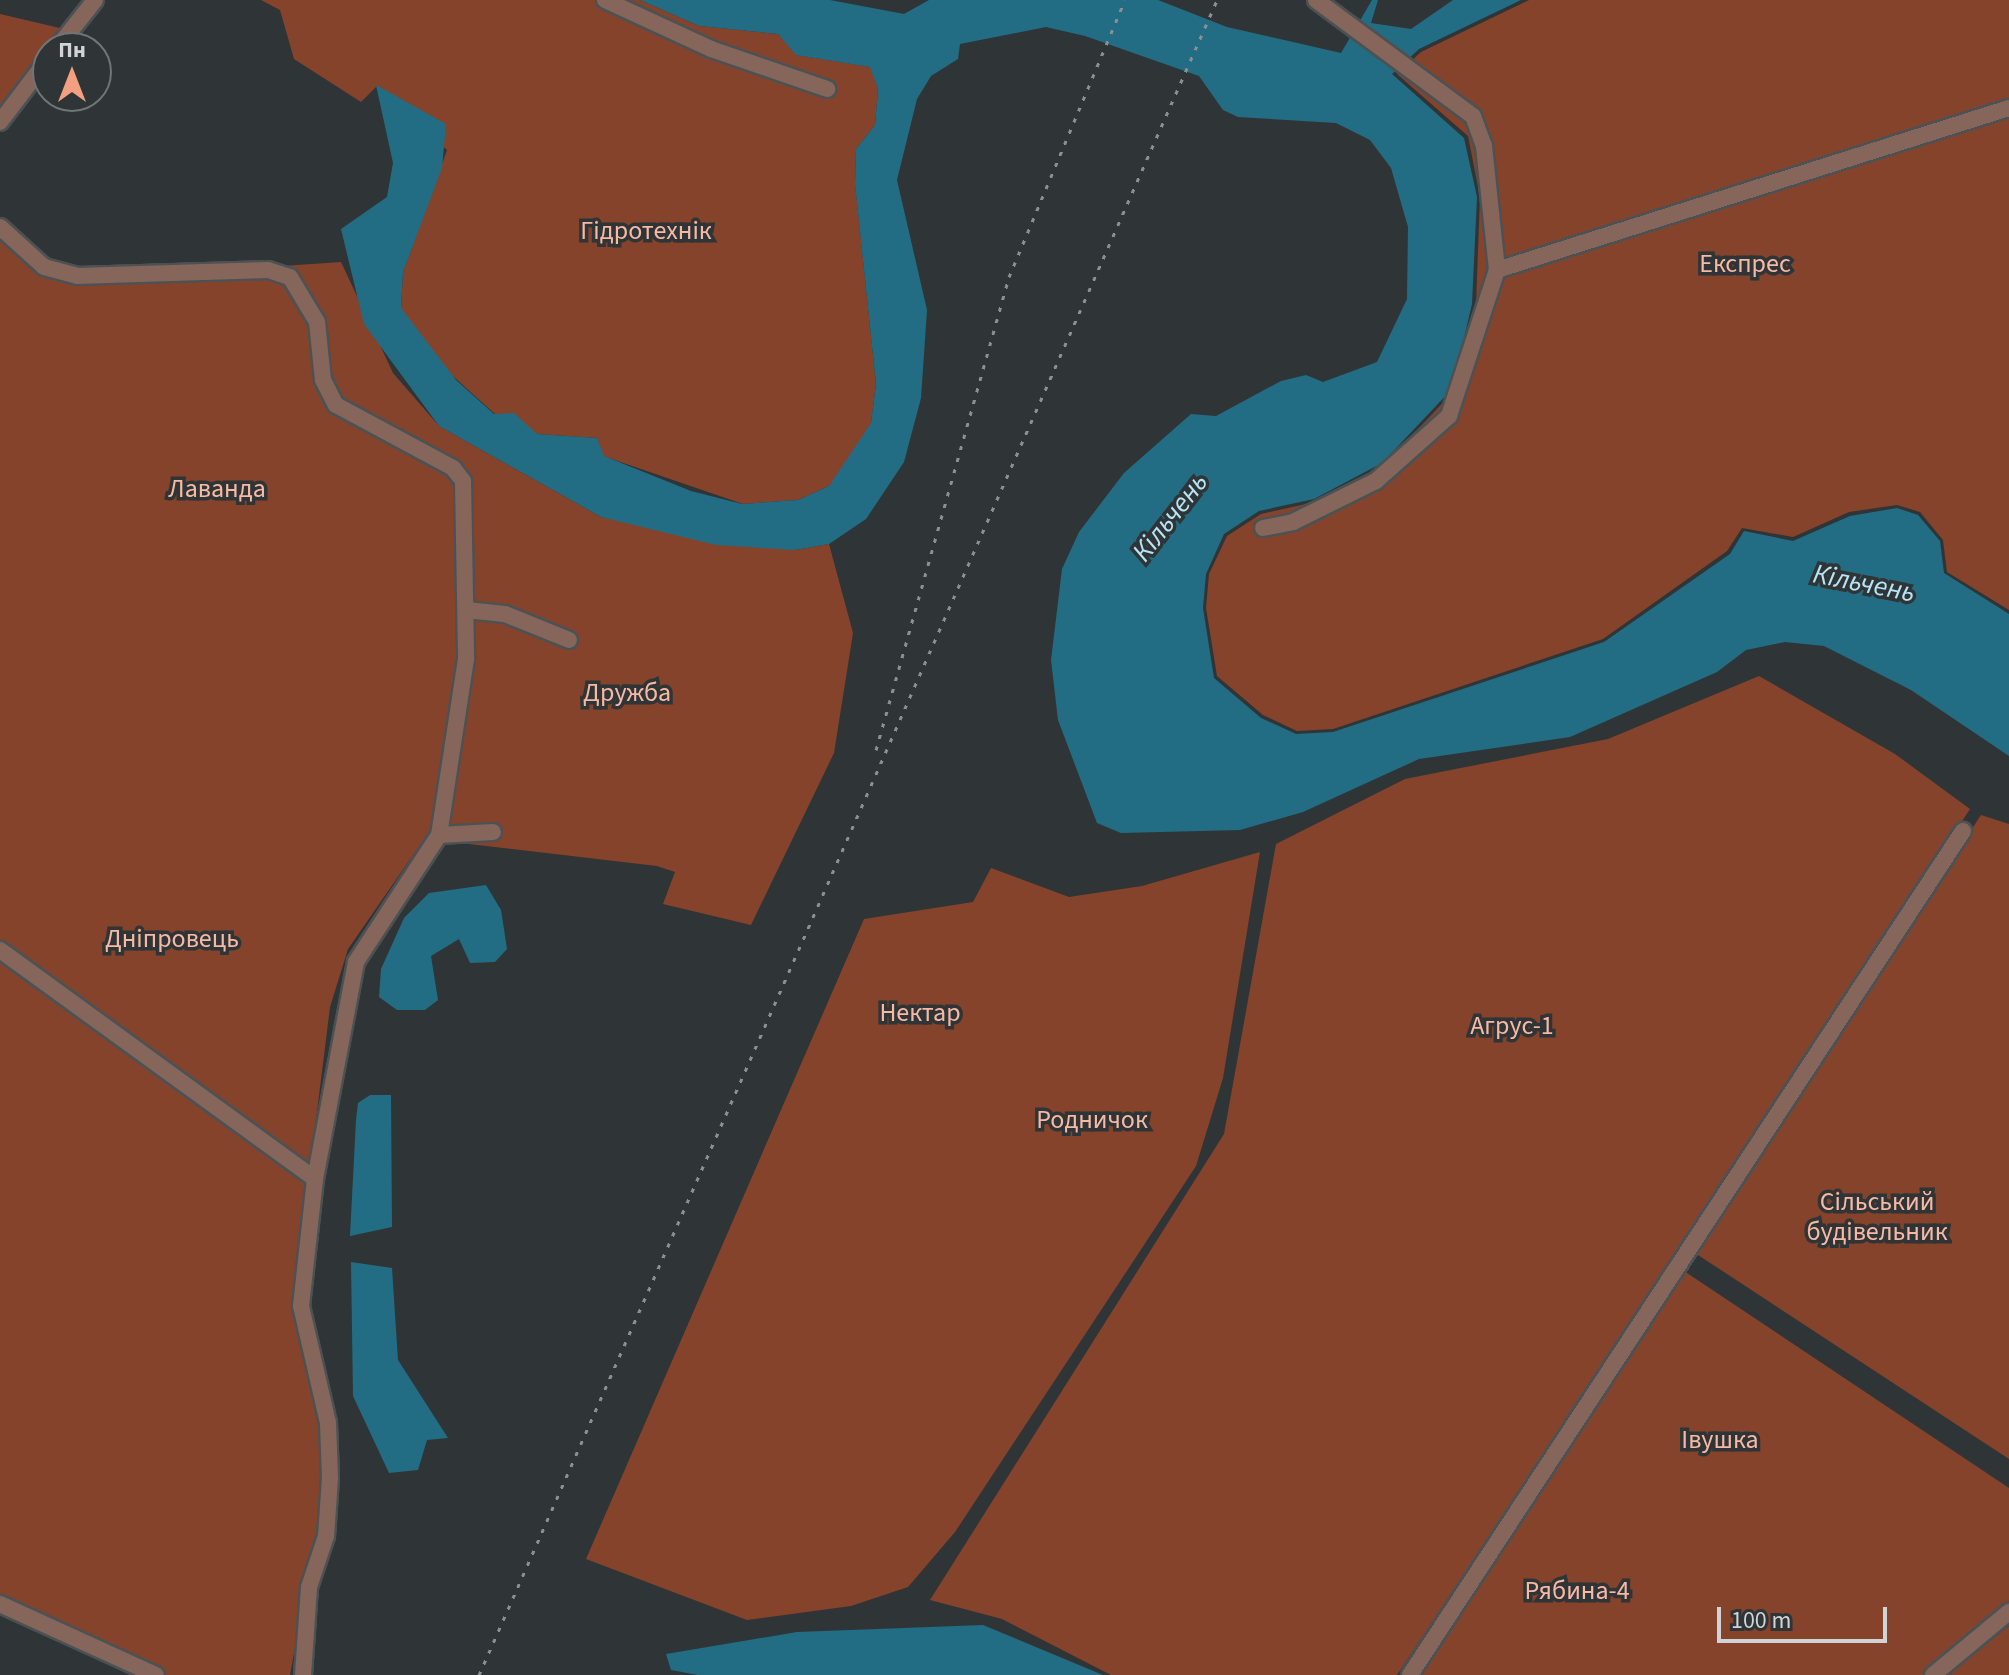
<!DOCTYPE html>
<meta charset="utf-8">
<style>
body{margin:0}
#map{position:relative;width:2009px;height:1675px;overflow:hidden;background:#2f3537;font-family:"Source Sans 3",sans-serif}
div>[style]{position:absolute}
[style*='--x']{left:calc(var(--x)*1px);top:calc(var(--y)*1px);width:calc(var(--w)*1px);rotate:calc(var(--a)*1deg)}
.green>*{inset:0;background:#85432b}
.water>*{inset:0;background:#226d84}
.roads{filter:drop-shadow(2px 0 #4c5254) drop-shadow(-2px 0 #4c5254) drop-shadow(0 2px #4c5254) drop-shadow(0 -2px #4c5254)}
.minor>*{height:16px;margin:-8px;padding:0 8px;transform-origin:8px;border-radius:8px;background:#86665b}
.rail>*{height:3px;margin-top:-1.5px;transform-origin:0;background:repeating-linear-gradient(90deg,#8b9092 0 4px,transparent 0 12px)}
span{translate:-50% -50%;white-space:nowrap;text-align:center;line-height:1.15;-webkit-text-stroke:7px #2f3537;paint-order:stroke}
.park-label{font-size:26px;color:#f7b9a4}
.water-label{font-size:28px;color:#b7e4f4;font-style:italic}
.north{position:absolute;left:32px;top:32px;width:80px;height:80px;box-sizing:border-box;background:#2f3537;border:2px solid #707577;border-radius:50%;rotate:0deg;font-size:22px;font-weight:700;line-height:32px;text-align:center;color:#d1d4d6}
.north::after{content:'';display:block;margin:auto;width:28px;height:36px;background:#f39f82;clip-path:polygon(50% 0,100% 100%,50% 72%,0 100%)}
.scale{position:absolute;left:1717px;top:1607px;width:170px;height:36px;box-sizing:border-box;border:4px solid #d1d4d6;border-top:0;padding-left:10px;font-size:24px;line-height:28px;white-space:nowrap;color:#d1d4d6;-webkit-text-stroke:6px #2f3537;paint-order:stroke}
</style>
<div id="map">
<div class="green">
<div style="clip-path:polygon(261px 0,640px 0,699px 26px,778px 34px,797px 55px,871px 67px,878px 89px,875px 125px,856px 149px,855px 183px,876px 384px,871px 423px,856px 453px,829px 486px,798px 500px,743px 504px,603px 456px,597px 438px,537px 434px,495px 414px,436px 361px,401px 309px,403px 272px,447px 150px,377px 86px,361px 102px,294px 59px,280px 10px)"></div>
<div style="clip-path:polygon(1529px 0,2009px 0,2009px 610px,1947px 572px,1943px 540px,1920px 512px,1897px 505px,1849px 512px,1793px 537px,1742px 528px,1727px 551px,1603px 639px,1333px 729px,1297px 731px,1263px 715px,1217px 676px,1206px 608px,1209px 574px,1227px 536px,1261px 514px,1315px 502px,1384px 465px,1455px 390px,1476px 305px,1480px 197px,1468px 136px,1397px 74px,1421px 52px)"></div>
<div style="clip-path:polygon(0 14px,64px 29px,0 110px)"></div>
<div style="clip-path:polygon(0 239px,33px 269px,69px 281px,341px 262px,393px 373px,439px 426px,601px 517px,795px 550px,829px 544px,853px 633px,834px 753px,751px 925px,663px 904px,675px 872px,657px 866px,443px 841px,429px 832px,348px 949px,330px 1007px,293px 1305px,322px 1444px,317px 1529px,290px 1675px,130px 1675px,0 1608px)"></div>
<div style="clip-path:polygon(1759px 676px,1895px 754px,1970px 809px,1397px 1675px,1111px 1675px,1002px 1619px,930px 1600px,1224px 1134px,1276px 844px,1405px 779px,1608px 739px)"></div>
<div style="clip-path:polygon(1981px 815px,2009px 824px,2009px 1459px,1695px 1253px)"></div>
<div style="clip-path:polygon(1260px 852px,1223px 1078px,1196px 1166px,955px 1532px,908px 1587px,851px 1606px,747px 1620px,586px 1559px,864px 919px,973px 902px,991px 868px,1069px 897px,1142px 886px)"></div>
<div style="clip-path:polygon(1681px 1269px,2009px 1488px,2009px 1603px,1924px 1675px,1418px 1675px)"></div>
<div style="clip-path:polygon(2009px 1626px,2009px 1675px,1947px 1675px)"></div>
</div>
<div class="water">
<div style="clip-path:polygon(640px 0,830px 0,904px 14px,929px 0,1158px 0,1227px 27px,1341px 53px,1372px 0,1378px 0,1371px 23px,1411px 29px,1453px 0,1521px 0,1419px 49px,1392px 74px,1464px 138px,1477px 197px,1472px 304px,1452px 389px,1382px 463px,1314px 499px,1259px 511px,1224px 534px,1206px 574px,1203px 608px,1214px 678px,1261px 718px,1296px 734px,1333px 732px,1604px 642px,1730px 554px,1744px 531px,1793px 541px,1850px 516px,1897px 508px,1918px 515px,1940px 541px,1944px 573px,2009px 614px,2009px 756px,1911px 690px,1824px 646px,1785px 642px,1746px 650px,1717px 672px,1570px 737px,1419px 759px,1303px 812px,1240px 830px,1121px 833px,1097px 823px,1058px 720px,1051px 660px,1062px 569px,1079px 532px,1124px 473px,1191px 414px,1216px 416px,1281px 381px,1306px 375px,1323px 382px,1377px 362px,1407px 299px,1408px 227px,1391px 168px,1370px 140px,1336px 123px,1238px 117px,1223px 110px,1199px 76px,1085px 36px,1046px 27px,960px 44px,958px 59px,931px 76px,917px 99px,897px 180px,927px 310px,921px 398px,904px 462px,866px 519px,829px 544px,795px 550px,716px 545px,601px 517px,439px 426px,364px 324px,341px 229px,387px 197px,393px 163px,376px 85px,446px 124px,442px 168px,403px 272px,401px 308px,456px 380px,494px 414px,514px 413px,537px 434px,597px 438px,604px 456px,691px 491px,742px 504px,798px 500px,829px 486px,871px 423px,876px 384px,855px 184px,856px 149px,875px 125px,878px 89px,870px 67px,796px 55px,778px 34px,699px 26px)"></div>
<div style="clip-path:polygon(486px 885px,501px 910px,507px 949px,495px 962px,470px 963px,459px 939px,431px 956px,438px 1000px,425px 1010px,397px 1010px,379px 997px,381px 969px,404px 918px,429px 893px)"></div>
<div style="clip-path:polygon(370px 1095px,391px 1095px,392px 1227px,350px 1236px,356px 1120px,358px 1103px)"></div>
<div style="clip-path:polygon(351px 1262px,392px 1268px,398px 1360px,448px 1438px,427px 1440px,418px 1470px,389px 1473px,353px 1396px)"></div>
<div style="clip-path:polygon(983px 1625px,1103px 1675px,698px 1675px,671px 1670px,666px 1654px,797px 1632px)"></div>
</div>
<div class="roads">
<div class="minor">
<div style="--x:605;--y:0;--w:117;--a:24.8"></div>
<div style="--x:711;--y:49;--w:123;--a:19"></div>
<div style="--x:1316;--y:0;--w:195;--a:36.5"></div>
<div style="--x:1473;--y:116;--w:32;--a:70"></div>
<div style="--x:1484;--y:146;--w:125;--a:84"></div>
<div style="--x:57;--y:48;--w:61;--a:-51.6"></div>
<div style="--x:0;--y:122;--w:79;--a:-52.7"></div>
<div style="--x:0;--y:227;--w:59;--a:42.3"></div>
<div style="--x:44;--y:267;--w:34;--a:15"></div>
<div style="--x:77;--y:276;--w:191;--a:-1.8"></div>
<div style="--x:268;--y:270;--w:23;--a:18"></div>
<div style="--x:290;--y:277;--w:52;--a:59"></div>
<div style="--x:317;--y:322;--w:58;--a:84.1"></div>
<div style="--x:323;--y:380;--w:28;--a:63"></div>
<div style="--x:336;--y:405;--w:133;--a:28.3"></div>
<div style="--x:453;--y:468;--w:16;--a:52"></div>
<div style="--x:463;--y:481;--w:178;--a:89"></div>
<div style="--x:466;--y:659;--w:178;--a:98.7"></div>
<div style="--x:439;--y:835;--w:152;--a:123.2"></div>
<div style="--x:356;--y:962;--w:221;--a:100.7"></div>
<div style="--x:315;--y:1179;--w:128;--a:96.3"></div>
<div style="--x:301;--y:1306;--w:120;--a:77"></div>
<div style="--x:328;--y:1423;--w:55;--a:87.9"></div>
<div style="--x:330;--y:1478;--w:58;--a:93.9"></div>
<div style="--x:326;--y:1536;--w:54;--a:108.4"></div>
<div style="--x:309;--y:1587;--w:88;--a:93.9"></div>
<div style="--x:1263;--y:528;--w:31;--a:-11"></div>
<div style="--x:1293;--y:522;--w:93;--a:-26.3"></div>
<div style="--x:1376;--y:481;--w:98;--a:-41.7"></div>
<div style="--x:1449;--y:416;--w:154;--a:-71.8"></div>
<div style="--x:1497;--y:270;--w:537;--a:-17.56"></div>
<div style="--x:466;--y:610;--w:39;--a:6"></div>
<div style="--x:505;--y:614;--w:69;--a:22.1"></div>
<div style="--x:439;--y:835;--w:54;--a:-3.2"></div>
<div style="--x:0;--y:950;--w:389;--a:36"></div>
<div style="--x:0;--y:1604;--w:171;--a:24.5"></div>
<div style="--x:1410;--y:1675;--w:1009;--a:-56.77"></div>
<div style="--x:1933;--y:1675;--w:99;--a:-39.7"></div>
</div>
</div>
<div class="rail">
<div style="--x:876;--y:750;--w:491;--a:-74.3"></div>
<div style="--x:1009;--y:277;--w:300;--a:-67.3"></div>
<div style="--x:479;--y:1675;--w:1830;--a:-66.22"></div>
</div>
<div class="park-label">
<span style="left:646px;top:231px">Гідротехнік</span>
<span style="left:1745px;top:264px">Експрес</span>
<span style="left:217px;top:489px">Лаванда</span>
<span style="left:627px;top:693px">Дружба</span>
<span style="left:172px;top:939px">Дніпровець</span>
<span style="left:920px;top:1013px">Нектар</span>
<span style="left:1512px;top:1026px">Агрус-1</span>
<span style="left:1092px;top:1120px">Родничок</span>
<span style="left:1877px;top:1217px">Сільський<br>будівельник</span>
<span style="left:1720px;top:1440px">Івушка</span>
<span style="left:1577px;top:1591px">Рябина-4</span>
</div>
<div class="water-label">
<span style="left:1170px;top:517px;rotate:-52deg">Кільчень</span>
<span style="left:1864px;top:583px;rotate:11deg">Кільчень</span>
</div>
<div class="north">Пн</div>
<div class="scale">100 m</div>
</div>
